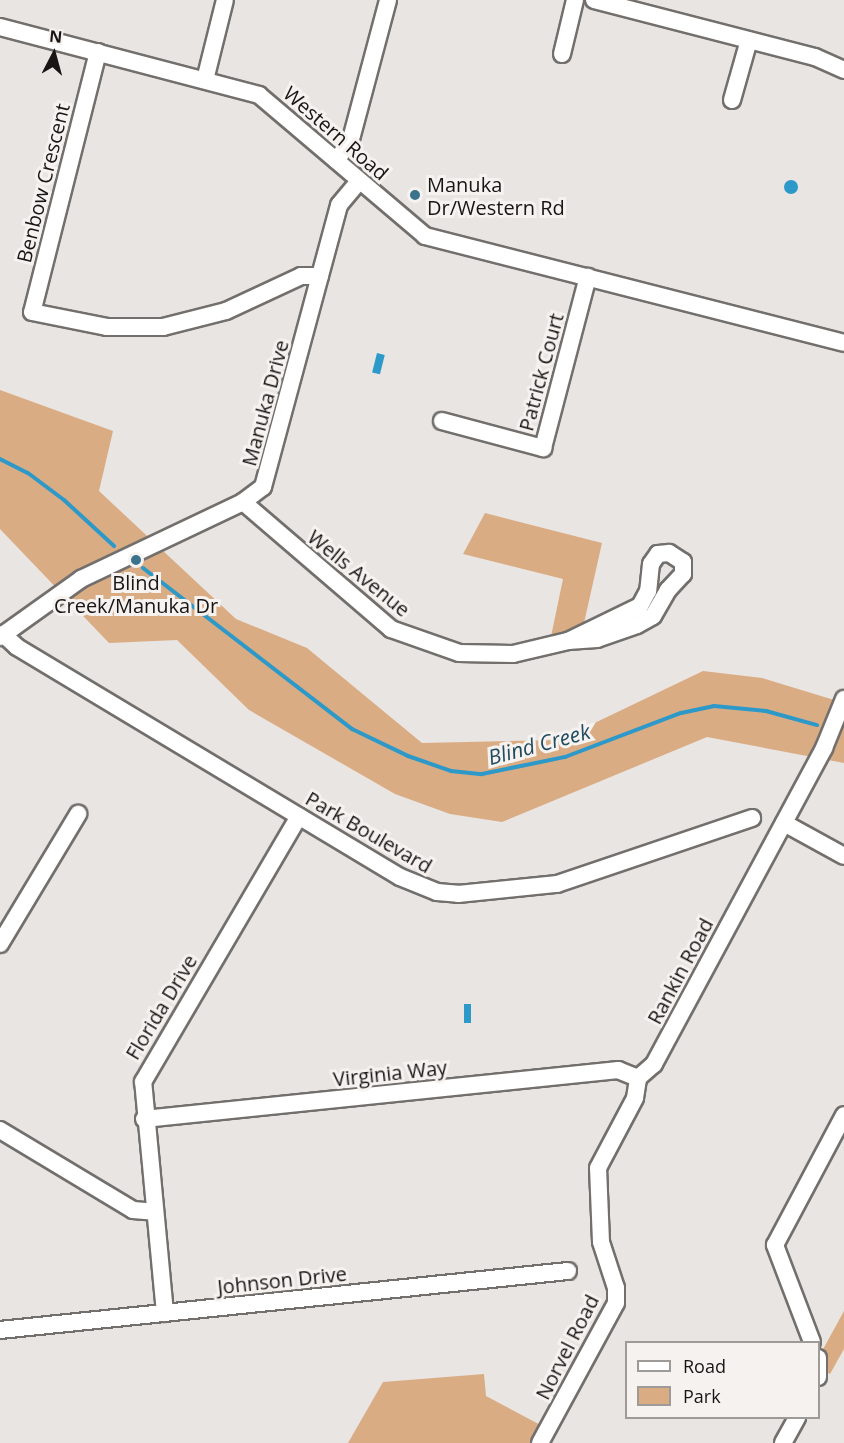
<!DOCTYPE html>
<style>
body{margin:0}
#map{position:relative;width:844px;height:1443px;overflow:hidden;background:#e9e5e2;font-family:"Open Sans",sans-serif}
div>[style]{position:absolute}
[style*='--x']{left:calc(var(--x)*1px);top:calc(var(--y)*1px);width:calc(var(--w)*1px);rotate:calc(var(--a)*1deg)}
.green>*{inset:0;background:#daac84}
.water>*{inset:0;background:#2c99c8;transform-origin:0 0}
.round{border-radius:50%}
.stream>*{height:4px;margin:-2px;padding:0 2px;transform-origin:2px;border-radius:2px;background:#2c99c8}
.roads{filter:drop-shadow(2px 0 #726f6c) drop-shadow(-2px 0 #726f6c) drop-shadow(0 2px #726f6c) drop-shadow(0 -2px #726f6c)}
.minor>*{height:16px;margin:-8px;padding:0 8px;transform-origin:8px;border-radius:8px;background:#fff}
.dots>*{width:16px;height:16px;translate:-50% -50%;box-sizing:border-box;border:3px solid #f6f2ef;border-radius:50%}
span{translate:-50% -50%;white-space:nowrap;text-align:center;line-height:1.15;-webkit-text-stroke:6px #f6f2ef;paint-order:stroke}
.street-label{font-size:20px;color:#171615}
.poi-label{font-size:20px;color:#171615}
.left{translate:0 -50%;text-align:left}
.water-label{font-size:21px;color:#204b5f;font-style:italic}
.legend{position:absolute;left:625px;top:1341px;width:195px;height:78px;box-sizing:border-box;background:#f6f2ef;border:2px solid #9d9a98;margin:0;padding:8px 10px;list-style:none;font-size:18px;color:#171615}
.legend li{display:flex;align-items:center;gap:12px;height:30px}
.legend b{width:30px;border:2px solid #9d9a98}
.north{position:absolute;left:24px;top:24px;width:60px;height:60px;-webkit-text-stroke:4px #f6f2ef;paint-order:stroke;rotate:6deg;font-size:16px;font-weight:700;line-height:24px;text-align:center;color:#171615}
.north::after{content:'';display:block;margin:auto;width:21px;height:27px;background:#171615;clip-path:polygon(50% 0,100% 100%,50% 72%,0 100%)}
</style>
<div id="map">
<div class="green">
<div style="clip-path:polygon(0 390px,113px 431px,99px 491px,236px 619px,307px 648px,422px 743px,559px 740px,703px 671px,762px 678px,844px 703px,844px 763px,707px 737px,502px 822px,450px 814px,395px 794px,249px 710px,177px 640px,109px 643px,0 529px)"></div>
<div style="clip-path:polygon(485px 513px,602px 543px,582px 632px,549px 646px,563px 579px,463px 554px)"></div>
<div style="clip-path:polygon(844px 1311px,844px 1349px,830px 1374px,826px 1372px,821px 1353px)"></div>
<div style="clip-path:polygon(484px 1374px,486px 1396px,548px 1429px,540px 1443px,348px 1443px,383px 1382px)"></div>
</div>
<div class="water">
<div class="round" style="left:784px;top:180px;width:14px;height:14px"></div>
<div style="left:377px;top:353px;width:8px;height:20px;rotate:14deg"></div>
<div style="left:464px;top:1004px;width:7px;height:19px"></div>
</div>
<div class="stream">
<div style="--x:0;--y:459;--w:31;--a:27"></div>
<div style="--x:28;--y:473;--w:45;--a:36.9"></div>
<div style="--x:64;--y:500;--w:68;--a:42.6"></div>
<div style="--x:143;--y:568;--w:264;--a:37.6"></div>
<div style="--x:352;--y:729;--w:62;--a:25.7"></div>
<div style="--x:408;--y:756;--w:46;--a:19.2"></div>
<div style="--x:451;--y:771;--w:31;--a:6"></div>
<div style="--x:482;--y:774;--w:85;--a:-11.6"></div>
<div style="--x:565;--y:757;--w:124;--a:-20.8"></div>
<div style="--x:681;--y:713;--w:34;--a:-12"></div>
<div style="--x:714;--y:706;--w:52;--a:5.5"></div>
<div style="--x:766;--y:711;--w:53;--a:15.4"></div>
</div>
<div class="roads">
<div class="minor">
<div style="--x:594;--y:0;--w:228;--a:14.5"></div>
<div style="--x:815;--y:57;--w:32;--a:24"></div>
<div style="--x:0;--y:27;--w:268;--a:14.7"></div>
<div style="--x:259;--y:95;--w:218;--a:40.3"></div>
<div style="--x:425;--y:236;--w:432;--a:14.3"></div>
<div style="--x:98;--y:52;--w:268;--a:104.2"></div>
<div style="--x:32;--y:312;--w:76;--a:11.3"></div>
<div style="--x:107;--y:327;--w:56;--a:0"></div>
<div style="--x:163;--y:327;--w:65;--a:-14.3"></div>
<div style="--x:226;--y:311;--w:83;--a:-25"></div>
<div style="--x:301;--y:276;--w:19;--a:0"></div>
<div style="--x:562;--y:54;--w:56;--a:-76.5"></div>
<div style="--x:205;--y:80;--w:82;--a:-76"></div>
<div style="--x:732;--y:100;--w:62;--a:-74.2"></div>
<div style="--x:336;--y:160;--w:22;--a:-51"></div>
<div style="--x:350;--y:143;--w:148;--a:-75.1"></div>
<div style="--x:442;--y:421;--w:105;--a:15"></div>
<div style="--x:543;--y:448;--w:177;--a:-75.3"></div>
<div style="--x:243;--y:502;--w:195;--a:40.6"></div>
<div style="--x:391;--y:629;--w:72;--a:19.4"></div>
<div style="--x:459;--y:653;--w:54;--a:1.1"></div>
<div style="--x:513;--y:654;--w:57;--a:-13.3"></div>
<div style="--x:568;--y:641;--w:29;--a:-4"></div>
<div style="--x:597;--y:639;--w:42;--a:-19.3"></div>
<div style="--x:637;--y:625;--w:18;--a:-29"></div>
<div style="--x:653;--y:616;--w:30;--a:-60"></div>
<div style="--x:668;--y:590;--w:22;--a:-47"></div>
<div style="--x:683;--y:574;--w:12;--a:-90"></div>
<div style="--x:683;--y:562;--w:17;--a:-147"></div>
<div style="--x:669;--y:553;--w:11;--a:175"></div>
<div style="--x:658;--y:554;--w:12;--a:125"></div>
<div style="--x:651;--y:564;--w:27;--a:96"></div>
<div style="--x:648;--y:591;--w:17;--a:118"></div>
<div style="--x:640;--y:606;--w:80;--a:154.1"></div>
<div style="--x:3;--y:634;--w:19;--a:43"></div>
<div style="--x:17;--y:647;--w:447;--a:31"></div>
<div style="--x:400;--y:877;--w:40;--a:22"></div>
<div style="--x:437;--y:892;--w:21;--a:5"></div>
<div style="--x:458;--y:894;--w:100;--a:-5.8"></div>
<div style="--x:557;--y:884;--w:206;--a:-18.7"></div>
<div style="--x:0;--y:637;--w:100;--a:-35.6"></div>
<div style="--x:81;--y:579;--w:179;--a:-25.4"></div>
<div style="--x:243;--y:502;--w:25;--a:-37"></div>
<div style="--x:263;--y:487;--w:292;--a:-74.9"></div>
<div style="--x:339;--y:205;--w:31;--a:-50"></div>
<div style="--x:784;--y:823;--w:68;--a:28.8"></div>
<div style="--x:0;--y:944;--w:152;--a:-59"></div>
<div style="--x:144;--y:1119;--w:477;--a:-5.9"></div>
<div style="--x:618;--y:1070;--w:22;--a:22"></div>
<div style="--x:0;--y:1130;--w:155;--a:31"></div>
<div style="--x:133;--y:1210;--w:21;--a:5"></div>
<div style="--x:165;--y:1313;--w:232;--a:-95.4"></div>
<div style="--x:143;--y:1082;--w:308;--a:-59.6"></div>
<div style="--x:0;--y:1330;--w:571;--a:-5.93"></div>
<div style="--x:812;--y:1342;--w:104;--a:-110.9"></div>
<div style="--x:775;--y:1245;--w:147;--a:-62"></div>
<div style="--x:818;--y:1358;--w:19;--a:90"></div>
<div style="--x:540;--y:1443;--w:159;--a:-61.5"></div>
<div style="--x:616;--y:1303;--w:15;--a:-90"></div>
<div style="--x:616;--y:1288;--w:48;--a:-108.1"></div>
<div style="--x:601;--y:1242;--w:74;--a:-92.3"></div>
<div style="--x:598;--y:1168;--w:79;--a:-62.1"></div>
<div style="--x:635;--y:1098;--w:20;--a:-81"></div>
<div style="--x:638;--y:1078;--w:21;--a:-41"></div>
<div style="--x:654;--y:1064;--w:359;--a:-61.7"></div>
<div style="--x:824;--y:748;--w:53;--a:-67.8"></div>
<div style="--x:783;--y:1443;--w:29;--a:-61"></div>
</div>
</div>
<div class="dots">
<div style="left:415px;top:195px;background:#3b738d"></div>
<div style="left:136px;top:560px;background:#3b738d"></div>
</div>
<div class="street-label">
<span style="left:336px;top:133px;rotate:41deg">Western Road</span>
<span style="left:43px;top:183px;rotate:-76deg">Benbow Crescent</span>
<span style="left:541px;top:372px;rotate:-75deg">Patrick Court</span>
<span style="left:265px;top:403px;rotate:-75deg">Manuka Drive</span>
<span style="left:359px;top:573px;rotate:39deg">Wells Avenue</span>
<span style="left:369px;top:832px;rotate:30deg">Park Boulevard</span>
<span style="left:680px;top:971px;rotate:-62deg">Rankin Road</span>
<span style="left:161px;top:1007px;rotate:-59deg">Florida Drive</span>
<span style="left:390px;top:1073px;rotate:-6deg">Virginia Way</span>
<span style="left:282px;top:1280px;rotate:-6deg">Johnson Drive</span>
<span style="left:567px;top:1347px;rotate:-63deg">Norvel Road</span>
</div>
<div class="poi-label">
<span class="left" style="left:427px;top:196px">Manuka<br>Dr/Western Rd</span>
<span style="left:136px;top:594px">Blind<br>Creek/Manuka Dr</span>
</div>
<div class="water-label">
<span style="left:539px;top:744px;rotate:-15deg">Blind Creek</span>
</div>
<ul class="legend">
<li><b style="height:8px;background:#fff"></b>Road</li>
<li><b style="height:16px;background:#daac84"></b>Park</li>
</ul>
<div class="north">N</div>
</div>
